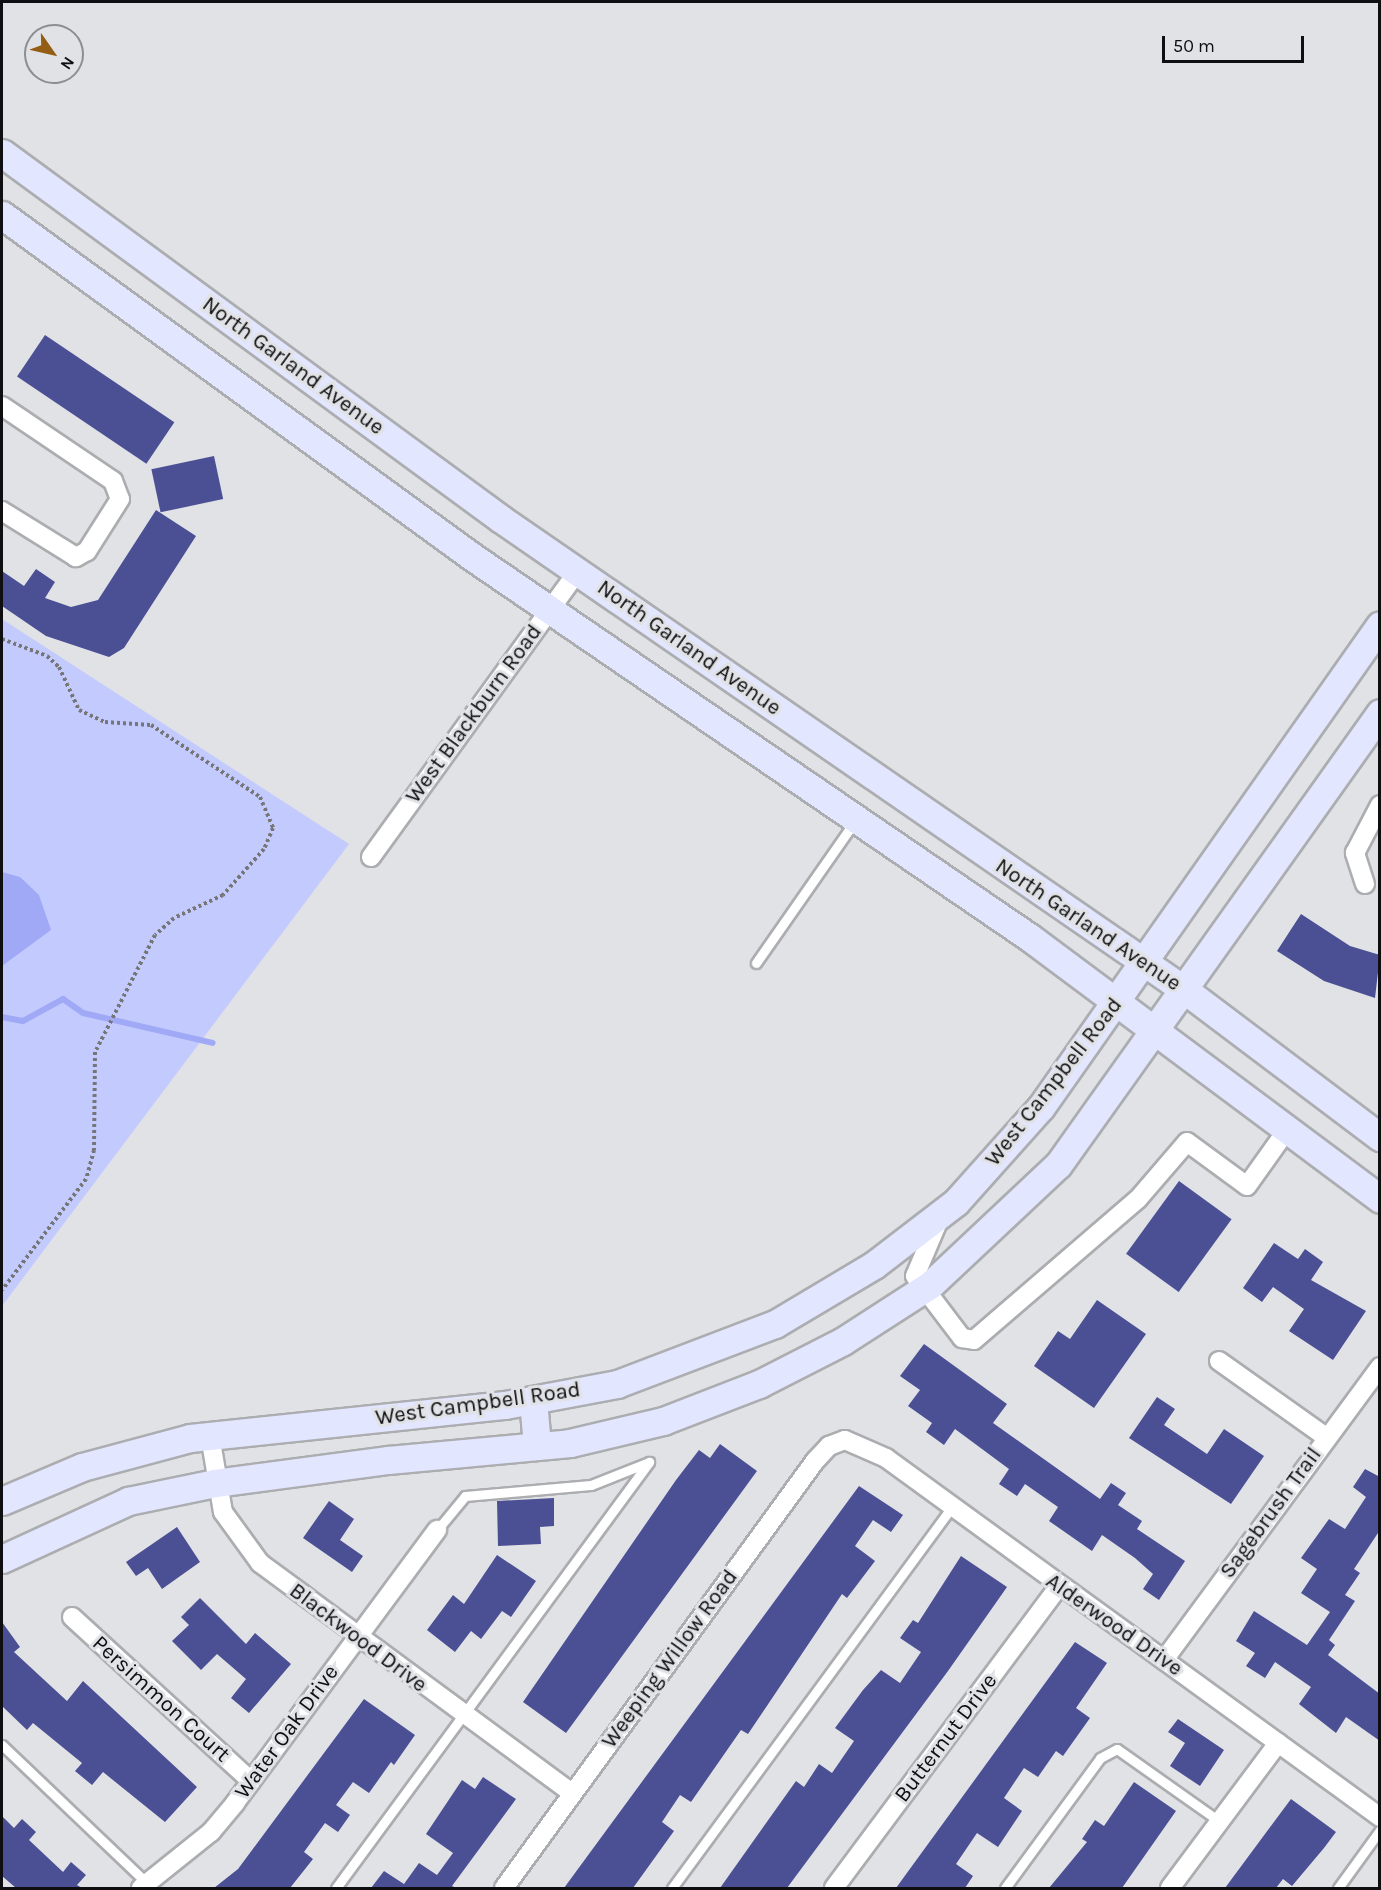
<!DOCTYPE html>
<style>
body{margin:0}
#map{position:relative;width:1381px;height:1890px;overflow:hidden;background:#e1e2e5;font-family:Karla,sans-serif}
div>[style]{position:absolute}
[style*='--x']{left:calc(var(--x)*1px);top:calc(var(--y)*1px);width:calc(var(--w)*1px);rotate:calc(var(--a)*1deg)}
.green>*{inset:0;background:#c3cbfe}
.water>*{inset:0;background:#a0a9f6}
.stream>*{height:6px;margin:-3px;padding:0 3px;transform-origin:3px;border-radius:3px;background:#a0a9f6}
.building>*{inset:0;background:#4b5095;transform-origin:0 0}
.path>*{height:4px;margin-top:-2px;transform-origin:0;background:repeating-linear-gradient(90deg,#767679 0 3px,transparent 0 6px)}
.roads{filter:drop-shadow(2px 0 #acadb0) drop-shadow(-2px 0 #acadb0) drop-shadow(0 2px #acadb0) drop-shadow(0 -2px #acadb0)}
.service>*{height:9px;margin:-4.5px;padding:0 4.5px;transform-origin:4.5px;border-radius:4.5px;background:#fff}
.minor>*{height:18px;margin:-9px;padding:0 9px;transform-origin:9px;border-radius:9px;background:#fff}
.secondary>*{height:27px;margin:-13.5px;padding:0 13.5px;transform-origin:13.5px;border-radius:13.5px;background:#e3e6ff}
span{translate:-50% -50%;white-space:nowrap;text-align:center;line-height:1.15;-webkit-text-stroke:6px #e1e2e5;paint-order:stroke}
.street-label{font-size:22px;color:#0f0f11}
.frame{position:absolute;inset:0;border:3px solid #0f0f11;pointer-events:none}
.north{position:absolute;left:24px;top:24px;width:60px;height:60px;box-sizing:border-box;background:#e1e2e5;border:2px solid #8d8e90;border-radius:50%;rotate:124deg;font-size:16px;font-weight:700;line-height:24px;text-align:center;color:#0f0f11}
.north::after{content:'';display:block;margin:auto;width:21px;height:27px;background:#935d13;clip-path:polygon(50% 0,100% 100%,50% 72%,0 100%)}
.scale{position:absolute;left:1162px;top:36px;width:142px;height:27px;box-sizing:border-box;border:3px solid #0f0f11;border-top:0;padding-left:8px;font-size:18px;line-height:21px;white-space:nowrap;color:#0f0f11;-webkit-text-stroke:4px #e1e2e5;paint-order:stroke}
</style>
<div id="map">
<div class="green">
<div style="clip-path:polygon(2px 619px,349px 844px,2px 1306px)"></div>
</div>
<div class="water">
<div style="clip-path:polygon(2px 872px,20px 877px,39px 895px,51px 930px,2px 966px)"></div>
</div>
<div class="stream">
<div style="--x:2;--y:1017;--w:21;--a:11"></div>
<div style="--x:23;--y:1021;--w:46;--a:-28.8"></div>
<div style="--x:63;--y:999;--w:24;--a:35"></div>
<div style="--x:83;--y:1013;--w:133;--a:13"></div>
</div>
<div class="building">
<div style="left:45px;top:335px;width:156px;height:50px;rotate:34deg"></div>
<div style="left:214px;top:456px;width:44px;height:64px;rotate:78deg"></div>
<div style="clip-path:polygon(156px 510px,196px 536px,124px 648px,109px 657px,46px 636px,2px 606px,2px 571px,24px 586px,36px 569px,55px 582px,45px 598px,71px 607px,98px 600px)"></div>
<div style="clip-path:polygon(1301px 914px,1350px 946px,1380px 955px,1375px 998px,1324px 981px,1277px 951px)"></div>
<div style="left:1179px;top:1181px;width:65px;height:90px;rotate:36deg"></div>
<div style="clip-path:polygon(1274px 1243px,1298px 1259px,1305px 1249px,1323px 1262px,1311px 1280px,1366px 1311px,1333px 1360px,1289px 1331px,1304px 1309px,1273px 1287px,1262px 1302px,1243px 1288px)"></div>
<div style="clip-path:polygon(1097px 1300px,1146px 1334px,1094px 1408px,1034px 1366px,1058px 1331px,1070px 1339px)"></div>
<div style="clip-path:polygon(924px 1344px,1007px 1404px,993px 1423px,1100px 1499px,1111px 1483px,1126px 1493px,1118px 1505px,1142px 1521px,1137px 1529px,1185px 1561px,1159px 1600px,1143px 1589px,1153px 1574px,1135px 1558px,1102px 1535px,1092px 1551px,1049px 1521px,1058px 1507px,1025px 1484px,1017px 1496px,999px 1484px,1009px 1469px,955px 1429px,944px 1445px,926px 1432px,932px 1423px,908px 1406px,920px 1390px,900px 1376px)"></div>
<div style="clip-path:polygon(1157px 1397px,1175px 1409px,1164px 1425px,1207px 1454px,1224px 1429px,1264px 1456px,1231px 1504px,1129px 1438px)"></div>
<div style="clip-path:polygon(720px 1444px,757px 1471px,566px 1733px,523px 1702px,676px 1480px,699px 1450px,710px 1458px)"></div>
<div style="clip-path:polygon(1365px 1469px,1380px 1477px,1380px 1530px,1354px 1569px,1360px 1573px,1345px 1595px,1355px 1601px,1329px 1640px,1335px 1645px,1328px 1655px,1380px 1694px,1380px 1741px,1346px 1717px,1336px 1733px,1299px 1704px,1311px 1687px,1275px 1662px,1265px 1678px,1246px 1666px,1255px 1653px,1236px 1641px,1254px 1611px,1307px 1645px,1330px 1612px,1301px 1593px,1317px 1569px,1301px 1558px,1329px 1519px,1345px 1529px,1366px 1497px,1353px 1487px)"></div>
<div style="clip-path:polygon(859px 1486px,903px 1515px,891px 1532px,873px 1520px,855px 1546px,875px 1561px,847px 1598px,842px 1594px,748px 1734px,741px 1730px,691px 1802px,680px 1795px,662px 1822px,674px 1831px,633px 1888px,564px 1888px)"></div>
<div style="clip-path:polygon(554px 1498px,554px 1526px,540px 1527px,541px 1544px,498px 1546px,497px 1501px)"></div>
<div style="clip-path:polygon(329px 1501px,354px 1519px,340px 1540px,363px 1556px,352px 1572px,303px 1538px)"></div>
<div style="clip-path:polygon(177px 1527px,200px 1562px,162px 1589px,148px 1568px,136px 1576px,126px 1562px)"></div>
<div style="clip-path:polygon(497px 1555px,536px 1581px,511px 1617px,502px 1611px,481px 1639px,471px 1631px,455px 1652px,427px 1630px,453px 1595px,464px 1604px)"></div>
<div style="clip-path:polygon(961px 1556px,1007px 1587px,948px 1671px,787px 1888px,720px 1888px,796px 1781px,804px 1787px,819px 1764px,832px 1773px,854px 1741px,835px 1728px,863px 1690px,881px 1670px,900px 1683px,921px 1652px,900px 1638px,913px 1620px,918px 1623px)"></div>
<div style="clip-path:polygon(200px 1598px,246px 1644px,255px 1633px,291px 1664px,249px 1713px,231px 1698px,246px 1679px,217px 1654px,201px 1670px,172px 1641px,189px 1625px,181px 1617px)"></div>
<div style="clip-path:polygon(2px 1622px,20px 1647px,14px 1652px,67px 1701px,83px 1681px,197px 1787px,165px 1822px,103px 1772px,92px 1785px,75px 1771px,82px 1763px,33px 1723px,27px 1730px,2px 1706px)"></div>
<div style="clip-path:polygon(1075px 1642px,1107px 1663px,1076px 1708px,1090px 1718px,1063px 1756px,1056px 1751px,1038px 1777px,1024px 1768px,1004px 1798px,1022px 1811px,998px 1847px,977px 1833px,956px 1864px,973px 1876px,965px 1888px,896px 1888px)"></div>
<div style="clip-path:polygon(364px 1699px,415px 1735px,394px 1765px,391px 1762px,369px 1793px,353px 1782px,336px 1805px,350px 1815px,338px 1832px,325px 1823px,304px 1852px,313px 1859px,290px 1888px,214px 1888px,238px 1869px)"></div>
<div style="clip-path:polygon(1178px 1719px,1224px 1750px,1200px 1786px,1170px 1766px,1185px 1743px,1168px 1732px)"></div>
<div style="clip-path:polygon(483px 1777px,516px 1799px,452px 1886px,456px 1888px,371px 1888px,384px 1871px,404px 1884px,419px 1863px,437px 1875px,453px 1853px,426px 1834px,462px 1780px,475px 1789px)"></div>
<div style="clip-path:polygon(1134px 1782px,1176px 1811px,1122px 1888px,1049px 1888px,1087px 1842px,1082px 1839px,1095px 1820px,1104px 1826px)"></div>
<div style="clip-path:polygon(1291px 1799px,1336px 1832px,1324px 1848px,1292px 1886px,1283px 1879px,1276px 1888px,1225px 1888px)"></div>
<div style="clip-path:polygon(2px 1816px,14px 1828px,22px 1819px,36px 1832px,29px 1840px,63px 1872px,71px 1862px,86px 1875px,77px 1885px,82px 1888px,16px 1888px,2px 1876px)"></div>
</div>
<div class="path">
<div style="--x:2;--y:639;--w:48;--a:20.7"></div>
<div style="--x:47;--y:656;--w:16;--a:43"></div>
<div style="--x:59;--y:667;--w:47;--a:65.1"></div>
<div style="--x:79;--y:710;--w:29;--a:25"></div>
<div style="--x:105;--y:722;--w:46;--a:3.7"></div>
<div style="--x:151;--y:725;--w:131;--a:33.4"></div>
<div style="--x:260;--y:797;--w:34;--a:67"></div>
<div style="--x:273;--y:828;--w:23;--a:113"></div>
<div style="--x:264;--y:849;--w:62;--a:131.7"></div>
<div style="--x:223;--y:895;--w:54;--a:154.9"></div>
<div style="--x:174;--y:918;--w:25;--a:138"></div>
<div style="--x:155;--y:935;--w:131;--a:117.1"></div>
<div style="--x:95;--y:1052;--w:98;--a:90.6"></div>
<div style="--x:94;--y:1150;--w:30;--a:105"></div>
<div style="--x:86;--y:1179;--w:139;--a:127.1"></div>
</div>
<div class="roads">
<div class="service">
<div style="--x:756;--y:963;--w:173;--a:-55.1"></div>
<div style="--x:437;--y:1530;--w:44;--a:-50.5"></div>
<div style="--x:465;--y:1496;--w:126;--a:-5"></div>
<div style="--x:591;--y:1485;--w:62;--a:-21.6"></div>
<div style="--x:2;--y:1745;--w:200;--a:43.6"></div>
<div style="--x:336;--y:1888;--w:529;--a:-53.69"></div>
<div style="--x:672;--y:1888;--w:473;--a:-53.7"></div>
<div style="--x:1005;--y:1888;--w:161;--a:-53.8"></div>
<div style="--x:1100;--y:1758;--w:19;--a:-28"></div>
<div style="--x:1117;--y:1749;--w:125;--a:35.2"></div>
<div style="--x:1338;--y:1888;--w:72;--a:-54.1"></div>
</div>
<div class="minor">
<div style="--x:2;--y:406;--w:134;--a:34"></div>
<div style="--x:113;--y:481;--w:19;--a:69"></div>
<div style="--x:120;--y:499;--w:62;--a:122.4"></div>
<div style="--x:87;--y:551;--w:13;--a:151"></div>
<div style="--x:76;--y:557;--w:87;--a:-148.1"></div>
<div style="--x:371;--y:857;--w:353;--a:-54.1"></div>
<div style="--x:1365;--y:884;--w:33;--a:-108"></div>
<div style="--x:1355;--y:853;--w:54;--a:-62.5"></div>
<div style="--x:941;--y:1215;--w:66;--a:113.1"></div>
<div style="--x:915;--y:1276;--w:78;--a:52.8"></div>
<div style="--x:962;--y:1338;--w:12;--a:9"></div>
<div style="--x:974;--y:1340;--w:216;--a:-40.7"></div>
<div style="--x:1138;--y:1199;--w:75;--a:-49.3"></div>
<div style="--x:1187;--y:1142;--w:74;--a:36.3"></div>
<div style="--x:1247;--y:1186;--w:69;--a:-54.5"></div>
<div style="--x:1219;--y:1361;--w:131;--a:35.4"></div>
<div style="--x:210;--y:1436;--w:77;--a:80.3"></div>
<div style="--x:223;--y:1512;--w:63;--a:54"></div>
<div style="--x:260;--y:1563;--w:388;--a:36.4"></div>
<div style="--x:72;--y:1617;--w:243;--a:42.5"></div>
<div style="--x:1164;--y:1660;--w:364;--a:-53.6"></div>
<div style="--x:141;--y:1888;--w:90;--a:-38.7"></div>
<div style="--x:211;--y:1832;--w:38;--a:-50"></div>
<div style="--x:235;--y:1803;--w:340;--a:-53.5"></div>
<div style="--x:504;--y:1888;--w:528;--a:-53.93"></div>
<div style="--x:815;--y:1461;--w:21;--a:-47"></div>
<div style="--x:829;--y:1446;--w:17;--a:-21"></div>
<div style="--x:845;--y:1440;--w:45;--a:23.7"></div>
<div style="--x:886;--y:1458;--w:611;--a:36.01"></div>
<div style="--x:834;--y:1888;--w:375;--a:-53.3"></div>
<div style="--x:1170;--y:1888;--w:181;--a:-53.3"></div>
</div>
<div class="secondary">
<div style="--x:2;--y:153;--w:619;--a:36.26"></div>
<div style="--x:501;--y:519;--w:832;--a:34.57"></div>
<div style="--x:1186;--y:991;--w:243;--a:37"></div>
<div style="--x:2;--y:215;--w:583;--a:36.01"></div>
<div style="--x:474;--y:558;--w:672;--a:34.33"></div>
<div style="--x:1029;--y:937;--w:438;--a:36.7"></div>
<div style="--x:533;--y:1400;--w:46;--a:85"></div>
<div style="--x:2;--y:1501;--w:87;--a:-23"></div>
<div style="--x:82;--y:1467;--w:112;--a:-15"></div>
<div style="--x:190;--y:1438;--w:317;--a:-6"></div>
<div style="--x:505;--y:1405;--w:114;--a:-10.6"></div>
<div style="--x:617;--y:1384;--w:169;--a:-20.8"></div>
<div style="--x:775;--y:1324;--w:115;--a:-30.8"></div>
<div style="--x:874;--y:1265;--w:103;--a:-37.5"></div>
<div style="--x:956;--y:1202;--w:127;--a:-48.2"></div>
<div style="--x:1041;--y:1107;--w:589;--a:-54.88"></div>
<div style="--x:2;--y:1559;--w:139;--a:-24.7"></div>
<div style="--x:128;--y:1501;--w:89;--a:-11.7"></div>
<div style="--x:215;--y:1483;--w:175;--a:-7.6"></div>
<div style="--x:388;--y:1460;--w:183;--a:-5.3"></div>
<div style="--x:570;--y:1443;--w:96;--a:-13.3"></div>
<div style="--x:663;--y:1421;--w:103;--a:-21.1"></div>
<div style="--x:759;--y:1384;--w:94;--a:-27.1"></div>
<div style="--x:843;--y:1341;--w:103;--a:-32.8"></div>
<div style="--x:930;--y:1285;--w:175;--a:-43.2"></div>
<div style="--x:1058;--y:1165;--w:555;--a:-54.53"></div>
</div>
</div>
<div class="street-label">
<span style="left:293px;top:366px;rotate:36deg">North Garland Avenue</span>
<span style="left:689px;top:648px;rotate:35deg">North Garland Avenue</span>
<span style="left:474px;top:714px;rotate:-54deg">West Blackburn Road</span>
<span style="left:1088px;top:925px;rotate:34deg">North Garland Avenue</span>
<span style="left:1054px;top:1082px;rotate:-52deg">West Campbell Road</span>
<span style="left:478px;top:1404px;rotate:-8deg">West Campbell Road</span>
<span style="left:1271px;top:1513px;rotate:-54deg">Sagebrush Trail</span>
<span style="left:1114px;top:1625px;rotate:35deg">Alderwood Drive</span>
<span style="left:358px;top:1638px;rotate:37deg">Blackwood Drive</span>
<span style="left:670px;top:1659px;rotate:-54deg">Weeping Willow Road</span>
<span style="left:161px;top:1699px;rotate:42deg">Persimmon Court</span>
<span style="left:287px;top:1732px;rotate:-54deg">Water Oak Drive</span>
<span style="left:946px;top:1738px;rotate:-53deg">Butternut Drive</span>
</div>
<div class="frame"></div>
<div class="north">N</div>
<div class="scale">50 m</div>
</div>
